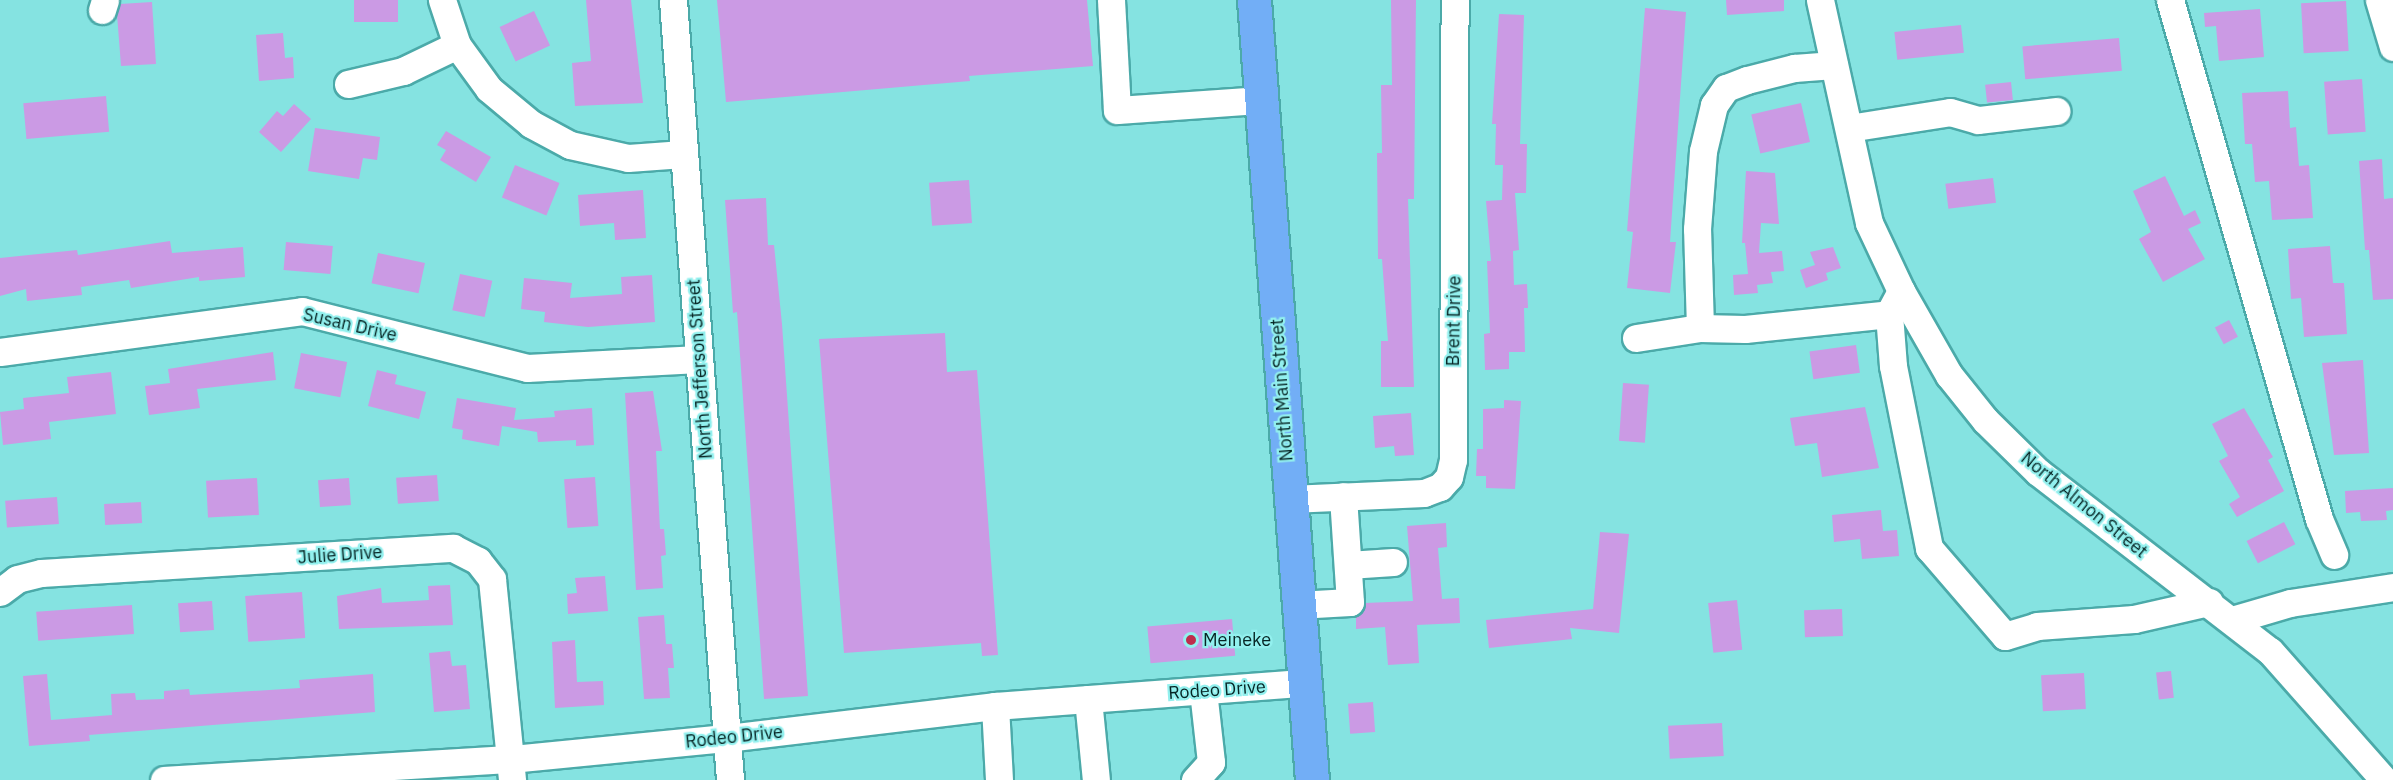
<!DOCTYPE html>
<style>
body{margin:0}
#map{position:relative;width:2393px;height:780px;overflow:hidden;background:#85e3e1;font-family:"IBM Plex Sans",sans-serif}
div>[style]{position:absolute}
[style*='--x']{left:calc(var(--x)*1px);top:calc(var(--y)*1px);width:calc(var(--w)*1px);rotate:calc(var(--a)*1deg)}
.building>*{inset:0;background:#cb9ae4;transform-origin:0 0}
.roads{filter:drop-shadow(2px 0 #4baaa9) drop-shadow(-2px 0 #4baaa9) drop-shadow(0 2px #4baaa9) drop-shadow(0 -2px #4baaa9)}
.minor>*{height:27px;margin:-13.5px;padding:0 13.5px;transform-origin:13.5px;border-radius:13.5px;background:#fff}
.highway>*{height:33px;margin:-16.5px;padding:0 16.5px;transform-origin:16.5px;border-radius:16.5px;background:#72aef6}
.dots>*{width:16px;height:16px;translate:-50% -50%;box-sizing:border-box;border:3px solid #92f0ee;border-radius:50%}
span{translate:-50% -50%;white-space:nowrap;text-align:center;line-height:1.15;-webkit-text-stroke:4.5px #92f0ee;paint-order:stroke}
.street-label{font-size:18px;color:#062524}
.poi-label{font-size:18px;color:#062524}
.left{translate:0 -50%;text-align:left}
</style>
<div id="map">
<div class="building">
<div style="left:354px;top:0;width:44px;height:22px"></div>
<div style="clip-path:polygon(586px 0,631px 0,643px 103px,575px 106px,572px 63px,591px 61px)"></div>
<div style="clip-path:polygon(717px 0,1087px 0,1093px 66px,969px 76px,970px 81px,726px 102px)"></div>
<div style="clip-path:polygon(1391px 0,1416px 0,1414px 199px,1408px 199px,1414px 387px,1381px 387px,1381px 341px,1388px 341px,1382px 259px,1378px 259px,1377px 153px,1382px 153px,1381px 85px,1392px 85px)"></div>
<div style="clip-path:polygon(1726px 0,1784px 0,1784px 11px,1727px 15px)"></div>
<div style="left:2346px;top:1px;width:50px;height:45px;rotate:87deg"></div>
<div style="clip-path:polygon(152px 2px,156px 64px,121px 66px,117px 14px,120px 4px)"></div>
<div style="clip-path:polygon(1645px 8px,1686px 12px,1670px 242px,1676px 242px,1670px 293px,1627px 288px,1633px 232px,1627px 231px)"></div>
<div style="clip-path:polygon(2260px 9px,2264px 57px,2219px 61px,2216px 26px,2205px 27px,2204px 13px)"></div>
<div style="left:534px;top:11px;width:38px;height:38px;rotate:65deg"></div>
<div style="clip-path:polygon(1499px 14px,1524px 15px,1520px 144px,1527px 144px,1526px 193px,1515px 193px,1519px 250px,1513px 251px,1514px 285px,1527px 284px,1528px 308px,1524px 308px,1525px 352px,1509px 352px,1509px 369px,1485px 370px,1484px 334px,1490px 333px,1487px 261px,1491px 261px,1486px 201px,1502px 200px,1503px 165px,1495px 165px,1496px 124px,1492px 124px)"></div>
<div style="left:1961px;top:25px;width:28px;height:67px;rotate:84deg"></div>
<div style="clip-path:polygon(283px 33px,285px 58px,293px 57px,294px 78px,259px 81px,256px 35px)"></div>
<div style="left:2119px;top:38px;width:33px;height:97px;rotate:85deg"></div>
<div style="left:2362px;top:79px;width:53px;height:38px;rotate:86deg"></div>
<div style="left:2011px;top:82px;width:18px;height:26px;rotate:84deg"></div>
<div style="clip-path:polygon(2288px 91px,2290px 128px,2296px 127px,2299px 166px,2309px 165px,2313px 218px,2272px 220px,2269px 181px,2255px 182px,2252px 144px,2245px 144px,2242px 93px)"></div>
<div style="left:106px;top:96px;width:36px;height:83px;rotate:85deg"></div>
<div style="left:1801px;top:103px;width:40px;height:51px;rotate:77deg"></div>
<div style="clip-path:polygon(294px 104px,311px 119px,281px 152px,259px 132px,277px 111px,283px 116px)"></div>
<div style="clip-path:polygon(315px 128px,380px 137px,377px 160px,363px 158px,359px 179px,308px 171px)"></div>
<div style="clip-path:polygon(446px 131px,491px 157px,476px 182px,440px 160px,446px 150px,437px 145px)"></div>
<div style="clip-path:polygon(2382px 159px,2384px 199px,2393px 198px,2393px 299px,2373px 300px,2369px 250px,2365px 250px,2359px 161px)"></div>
<div style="left:515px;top:165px;width:48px;height:35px;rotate:22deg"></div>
<div style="clip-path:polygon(1746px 171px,1775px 173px,1779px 224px,1761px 223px,1759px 253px,1782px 251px,1784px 271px,1771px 272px,1773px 283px,1757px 285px,1758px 293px,1734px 295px,1733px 275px,1748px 274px,1745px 243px,1742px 243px)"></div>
<div style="clip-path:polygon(2165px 176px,2184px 216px,2195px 210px,2201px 223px,2188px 229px,2205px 259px,2163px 282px,2139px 239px,2151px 232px,2133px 191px)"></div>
<div style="left:1993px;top:178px;width:25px;height:48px;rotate:83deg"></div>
<div style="left:969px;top:180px;width:43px;height:40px;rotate:86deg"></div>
<div style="clip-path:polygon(643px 190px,646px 238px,615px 240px,614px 223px,580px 226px,578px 195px)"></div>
<div style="clip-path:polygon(766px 198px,768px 245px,774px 245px,782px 324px,808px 696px,764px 699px,737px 312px,733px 313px,725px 200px)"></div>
<div style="clip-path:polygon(170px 241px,172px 253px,243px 247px,245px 277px,199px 281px,199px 277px,131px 288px,129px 280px,81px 287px,82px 295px,27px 301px,26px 289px,0 296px,0 258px,77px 250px,78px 255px)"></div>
<div style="left:286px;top:242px;width:47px;height:28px;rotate:5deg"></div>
<div style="clip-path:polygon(2330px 246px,2333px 283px,2344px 283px,2347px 334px,2304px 337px,2301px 298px,2291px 299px,2288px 249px)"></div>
<div style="clip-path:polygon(1833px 247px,1841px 268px,1826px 273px,1828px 280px,1806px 288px,1800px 270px,1815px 265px,1810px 252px)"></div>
<div style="left:378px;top:253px;width:48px;height:31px;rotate:12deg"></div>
<div style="left:460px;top:274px;width:33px;height:37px;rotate:12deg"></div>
<div style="clip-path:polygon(652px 275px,655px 322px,588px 327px,544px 322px,545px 312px,521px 309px,524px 278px,572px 283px,570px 298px,622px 294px,621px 277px)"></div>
<div style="left:2229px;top:320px;width:19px;height:16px;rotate:62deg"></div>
<div style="clip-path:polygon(945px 333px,947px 372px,977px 370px,998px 655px,982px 656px,981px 643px,844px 653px,819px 339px)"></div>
<div style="left:1856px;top:345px;width:28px;height:47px;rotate:82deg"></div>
<div style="clip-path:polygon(273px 352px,276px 380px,197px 389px,200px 408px,149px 415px,145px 386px,170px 383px,168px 369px)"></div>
<div style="left:301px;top:353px;width:47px;height:36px;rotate:11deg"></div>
<div style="clip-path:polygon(2363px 360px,2369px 453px,2334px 455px,2322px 363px)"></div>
<div style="clip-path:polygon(377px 370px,397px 375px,395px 384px,426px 392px,419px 419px,368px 406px)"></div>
<div style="clip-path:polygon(111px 372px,116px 414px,49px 422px,51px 439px,3px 445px,0 412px,24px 409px,23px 398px,69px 393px,67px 377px)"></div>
<div style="left:1623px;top:383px;width:26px;height:58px;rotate:4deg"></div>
<div style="clip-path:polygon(653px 391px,662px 451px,656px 451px,660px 529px,664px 529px,666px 555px,661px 556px,663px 588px,636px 590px,625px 393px)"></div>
<div style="clip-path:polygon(457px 398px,516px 408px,514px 420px,555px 417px,554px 411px,592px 408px,594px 445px,576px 446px,576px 440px,538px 442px,537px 432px,502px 426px,499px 446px,462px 439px,463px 430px,452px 428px)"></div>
<div style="clip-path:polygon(1504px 400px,1521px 401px,1515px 489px,1486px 488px,1486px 476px,1476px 476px,1477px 449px,1483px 449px,1483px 409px,1504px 408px)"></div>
<div style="clip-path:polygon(1865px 407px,1879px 468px,1822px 477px,1817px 443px,1795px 446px,1790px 418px)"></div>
<div style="clip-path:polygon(2244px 408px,2273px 457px,2268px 460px,2284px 491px,2237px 517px,2229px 504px,2240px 497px,2219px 461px,2228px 456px,2212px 424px)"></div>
<div style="clip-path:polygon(1411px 413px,1414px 455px,1395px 456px,1394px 446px,1375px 448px,1373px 416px)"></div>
<div style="left:437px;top:475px;width:26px;height:41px;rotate:86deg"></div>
<div style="left:595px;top:477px;width:49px;height:31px;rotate:86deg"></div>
<div style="left:257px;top:478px;width:37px;height:51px;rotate:87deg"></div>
<div style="left:349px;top:478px;width:27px;height:31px;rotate:86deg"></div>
<div style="clip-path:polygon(2393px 488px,2393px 510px,2386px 511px,2387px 520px,2361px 521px,2360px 512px,2346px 513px,2345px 491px)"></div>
<div style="left:57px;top:497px;width:27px;height:52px;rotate:86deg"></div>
<div style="left:141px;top:502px;width:21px;height:37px;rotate:87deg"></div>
<div style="clip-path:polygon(1881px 510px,1883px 531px,1897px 530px,1899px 556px,1862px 559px,1860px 539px,1834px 542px,1832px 515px)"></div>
<div style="left:2284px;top:522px;width:25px;height:42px;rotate:63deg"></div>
<div style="clip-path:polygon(1446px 523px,1447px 547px,1438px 548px,1442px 599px,1459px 598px,1460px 623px,1417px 625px,1419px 663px,1388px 665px,1385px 627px,1356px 629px,1356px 616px,1365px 603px,1413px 601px,1407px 526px)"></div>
<div style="clip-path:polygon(1600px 532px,1629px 534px,1619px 633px,1570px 628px,1572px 639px,1489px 648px,1486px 620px,1593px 609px)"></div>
<div style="clip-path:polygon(605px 576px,608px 611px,568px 614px,567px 594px,577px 593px,575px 578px)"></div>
<div style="clip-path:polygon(450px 585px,453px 625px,339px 629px,337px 596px,381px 588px,382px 603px,429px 600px,428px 586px)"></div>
<div style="left:302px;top:592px;width:46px;height:57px;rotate:86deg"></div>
<div style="left:1737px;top:600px;width:50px;height:29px;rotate:84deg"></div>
<div style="left:212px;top:601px;width:29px;height:34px;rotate:86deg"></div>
<div style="left:132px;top:605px;width:29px;height:96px;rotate:86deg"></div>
<div style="left:1842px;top:609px;width:27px;height:38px;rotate:88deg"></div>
<div style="clip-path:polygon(664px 615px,666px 644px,672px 644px,674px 668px,668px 668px,670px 698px,644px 699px,638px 617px)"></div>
<div style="left:1232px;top:619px;width:37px;height:85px;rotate:85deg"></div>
<div style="clip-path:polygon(575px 640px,577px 682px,603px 681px,604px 705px,555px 708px,552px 642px)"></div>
<div style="clip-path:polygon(450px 651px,452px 666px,466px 665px,470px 709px,434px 712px,429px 653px)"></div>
<div style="left:2171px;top:671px;width:27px;height:15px;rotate:84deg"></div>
<div style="left:2084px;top:673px;width:36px;height:43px;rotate:87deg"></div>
<div style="clip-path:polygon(47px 674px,51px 720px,112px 715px,111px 694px,135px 693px,136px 700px,164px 699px,164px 691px,189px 689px,190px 695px,300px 688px,299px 680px,373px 674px,375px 712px,89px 735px,90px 741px,29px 746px,23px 676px)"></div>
<div style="left:1373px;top:702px;width:30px;height:25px;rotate:86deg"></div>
<div style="left:1722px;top:723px;width:33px;height:54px;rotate:87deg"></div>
</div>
<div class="roads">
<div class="minor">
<div style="--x:442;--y:0;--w:47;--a:71.6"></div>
<div style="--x:457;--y:45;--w:54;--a:54"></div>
<div style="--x:489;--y:89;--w:55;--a:39.8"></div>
<div style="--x:531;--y:124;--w:44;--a:28.3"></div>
<div style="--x:570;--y:145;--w:59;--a:12.6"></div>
<div style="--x:628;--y:158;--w:55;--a:-4.2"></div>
<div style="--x:673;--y:0;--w:782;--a:85.82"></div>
<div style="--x:1111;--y:0;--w:110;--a:86.9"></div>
<div style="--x:1117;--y:110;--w:142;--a:-4"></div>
<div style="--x:1820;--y:0;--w:228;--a:77.6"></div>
<div style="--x:1869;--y:223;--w:75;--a:64.8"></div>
<div style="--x:1901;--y:291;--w:97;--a:60.3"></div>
<div style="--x:1949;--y:375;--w:58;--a:51.3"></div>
<div style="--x:1985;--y:420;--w:74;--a:44.5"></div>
<div style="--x:2038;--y:472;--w:293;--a:37.7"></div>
<div style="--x:2270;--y:651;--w:172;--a:48.5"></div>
<div style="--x:2170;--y:0;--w:540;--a:73.98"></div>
<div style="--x:2319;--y:519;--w:39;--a:67"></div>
<div style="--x:2379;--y:0;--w:49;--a:73.4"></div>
<div style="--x:102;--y:10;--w:10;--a:-73"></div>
<div style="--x:348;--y:84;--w:57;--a:-13.3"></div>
<div style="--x:403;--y:71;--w:60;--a:-25.7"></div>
<div style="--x:1849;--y:128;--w:102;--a:-9"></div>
<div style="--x:1950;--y:112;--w:29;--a:16"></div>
<div style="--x:1978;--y:120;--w:79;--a:-6.6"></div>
<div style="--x:1901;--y:291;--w:26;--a:118"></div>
<div style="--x:1889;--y:314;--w:52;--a:85.6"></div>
<div style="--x:1893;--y:366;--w:186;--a:78.8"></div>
<div style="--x:1929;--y:548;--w:116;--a:49.2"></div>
<div style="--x:2005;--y:636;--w:34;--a:-17"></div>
<div style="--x:2037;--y:626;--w:97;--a:-4.1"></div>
<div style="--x:2134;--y:619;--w:77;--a:-12.8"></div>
<div style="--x:1700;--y:328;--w:99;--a:-91.7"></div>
<div style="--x:1697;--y:229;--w:78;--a:-85.6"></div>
<div style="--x:1703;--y:151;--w:47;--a:-76.6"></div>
<div style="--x:1714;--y:105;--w:21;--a:-55"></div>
<div style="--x:1726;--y:88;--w:22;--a:-21"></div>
<div style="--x:1747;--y:80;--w:49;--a:-14.3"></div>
<div style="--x:1794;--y:68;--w:40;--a:-4.3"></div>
<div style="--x:1636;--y:338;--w:65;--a:-8.9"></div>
<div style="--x:1700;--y:328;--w:45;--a:1.3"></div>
<div style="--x:1745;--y:329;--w:145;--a:-5.9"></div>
<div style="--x:0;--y:352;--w:305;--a:-7.7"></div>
<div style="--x:302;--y:311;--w:232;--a:14.2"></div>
<div style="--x:527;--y:368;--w:172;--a:-3"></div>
<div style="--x:1290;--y:499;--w:134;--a:-2.6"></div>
<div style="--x:1424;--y:493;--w:17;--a:-21"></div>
<div style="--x:1440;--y:487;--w:13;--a:-48"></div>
<div style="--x:1449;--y:477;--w:17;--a:-77"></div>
<div style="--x:1453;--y:460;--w:460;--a:-89.8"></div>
<div style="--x:1348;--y:565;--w:45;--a:-3.8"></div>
<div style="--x:0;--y:592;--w:21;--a:-37"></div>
<div style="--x:17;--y:579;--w:25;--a:-14"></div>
<div style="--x:41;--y:573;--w:413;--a:-3.5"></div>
<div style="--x:453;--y:548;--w:28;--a:27"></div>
<div style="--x:478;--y:561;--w:23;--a:52"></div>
<div style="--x:492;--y:579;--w:202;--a:84.3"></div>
<div style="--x:1297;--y:605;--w:53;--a:-3.2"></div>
<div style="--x:1350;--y:602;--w:106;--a:-93.8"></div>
<div style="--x:2232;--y:620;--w:60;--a:-16.3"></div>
<div style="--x:2290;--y:603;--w:104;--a:-8.8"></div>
<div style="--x:1088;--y:699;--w:81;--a:84.4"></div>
<div style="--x:995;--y:706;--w:74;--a:86.9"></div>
<div style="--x:164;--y:780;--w:348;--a:-3.5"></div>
<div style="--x:511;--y:759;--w:217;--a:-5.6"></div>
<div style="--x:727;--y:738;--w:270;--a:-6.8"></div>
<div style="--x:995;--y:706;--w:308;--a:-4.3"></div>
<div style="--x:1195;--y:780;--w:24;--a:-48"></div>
<div style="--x:1211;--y:762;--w:71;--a:-96.4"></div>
</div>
<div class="highway">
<div style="--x:1254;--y:0;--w:782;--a:85.75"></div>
</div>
</div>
<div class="dots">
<div style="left:1191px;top:640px;background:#be2d4c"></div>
</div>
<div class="street-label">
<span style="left:1454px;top:321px;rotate:-89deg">Brent Drive</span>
<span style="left:350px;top:325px;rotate:13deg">Susan Drive</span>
<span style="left:700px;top:369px;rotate:-94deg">North Jefferson Street</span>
<span style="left:1282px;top:390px;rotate:-94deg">North Main Street</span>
<span style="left:2084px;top:505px;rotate:39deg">North Almon Street</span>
<span style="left:340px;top:555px;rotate:-4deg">Julie Drive</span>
<span style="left:1217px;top:690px;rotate:-4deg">Rodeo Drive</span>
<span style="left:734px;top:737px;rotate:-6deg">Rodeo Drive</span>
</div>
<div class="poi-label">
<span class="left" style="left:1203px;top:640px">Meineke</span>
</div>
</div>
